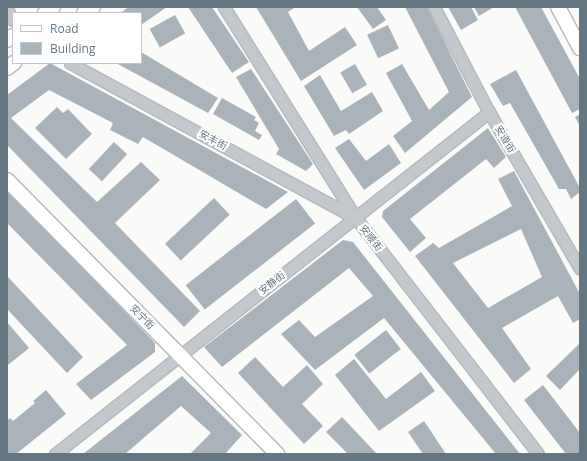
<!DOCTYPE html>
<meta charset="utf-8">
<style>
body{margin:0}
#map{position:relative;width:587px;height:461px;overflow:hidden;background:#fafaf8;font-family:"Open Sans","Noto Sans SC",sans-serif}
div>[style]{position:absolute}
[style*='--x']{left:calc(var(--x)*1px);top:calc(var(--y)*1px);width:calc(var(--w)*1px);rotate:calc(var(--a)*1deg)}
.building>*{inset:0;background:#aab3b9;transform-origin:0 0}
.roads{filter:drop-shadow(1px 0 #b5babe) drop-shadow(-1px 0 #b5babe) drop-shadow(0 1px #b5babe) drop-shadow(0 -1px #b5babe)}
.minor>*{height:11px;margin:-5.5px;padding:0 5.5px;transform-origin:5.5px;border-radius:5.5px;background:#c3c8cc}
.major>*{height:14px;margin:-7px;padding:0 7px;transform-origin:7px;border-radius:7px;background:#fff}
span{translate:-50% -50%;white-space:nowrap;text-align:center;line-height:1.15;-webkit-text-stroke:4px #fff;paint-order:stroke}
.street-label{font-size:10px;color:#657683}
.frame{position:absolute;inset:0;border:8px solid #657683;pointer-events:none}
.legend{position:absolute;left:12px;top:12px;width:130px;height:52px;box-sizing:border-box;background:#fff;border:1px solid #c1c8cd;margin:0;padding:5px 7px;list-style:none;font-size:12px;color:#657683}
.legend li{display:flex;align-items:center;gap:8px;height:20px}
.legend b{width:20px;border:1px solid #c1c8cd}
</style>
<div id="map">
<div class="building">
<div style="clip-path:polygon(129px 7px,167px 7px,141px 25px,141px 13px,120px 13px)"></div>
<div style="clip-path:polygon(188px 7px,212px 7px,249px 62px,232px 73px)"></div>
<div style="clip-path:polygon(256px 7px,296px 7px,288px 12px,309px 51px,345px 27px,357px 45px,301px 81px)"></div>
<div style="clip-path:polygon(357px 7px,377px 7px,386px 20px,373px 29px)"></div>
<div style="clip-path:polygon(405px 7px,427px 7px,472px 97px,405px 153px,393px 136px,412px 121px,386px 73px,402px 64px,429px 110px,449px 92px)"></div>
<div style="clip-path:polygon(448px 7px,471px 7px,478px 20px,461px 30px)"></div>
<div style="clip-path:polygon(474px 7px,494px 7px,479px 16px)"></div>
<div style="clip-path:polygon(515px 7px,541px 7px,580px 79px,580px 109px,572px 113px)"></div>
<div style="left:175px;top:15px;width:21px;height:29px;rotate:61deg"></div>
<div style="left:388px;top:25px;width:26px;height:23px;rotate:65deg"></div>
<div style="clip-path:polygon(141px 52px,218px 98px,208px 113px,116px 63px,141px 63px)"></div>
<div style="clip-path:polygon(50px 63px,288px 192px,266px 209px,143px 137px,138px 144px,110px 130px,113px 123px,49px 90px,11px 118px,97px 202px,141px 162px,160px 180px,115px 223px,200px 311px,184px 327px,7px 145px,7px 95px)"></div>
<div style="left:355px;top:64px;width:24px;height:17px;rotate:60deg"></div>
<div style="clip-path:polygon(251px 69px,313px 164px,306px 171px,276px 154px,279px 149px,236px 77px)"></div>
<div style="clip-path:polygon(516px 70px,580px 188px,580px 192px,571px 199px,566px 189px,559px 189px,510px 103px,503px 106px,490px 84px)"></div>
<div style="clip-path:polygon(320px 75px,341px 111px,372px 92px,383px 111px,349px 134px,346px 130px,334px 136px,304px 86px)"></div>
<div style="clip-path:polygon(222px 98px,256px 117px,254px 120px,259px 123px,255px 131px,262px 135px,259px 140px,213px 114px)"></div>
<div style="clip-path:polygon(57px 107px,63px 113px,68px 109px,92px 134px,66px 159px,35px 128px)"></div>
<div style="clip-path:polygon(580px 114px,580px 126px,575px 117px)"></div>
<div style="clip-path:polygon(488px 128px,506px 157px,494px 168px,486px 159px,410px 219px,426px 238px,410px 252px,382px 217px,383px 211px)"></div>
<div style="clip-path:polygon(349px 139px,366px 161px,389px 144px,401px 163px,364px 190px,335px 148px)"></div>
<div style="left:114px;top:142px;width:18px;height:37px;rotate:43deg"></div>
<div style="clip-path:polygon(evenodd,514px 171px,580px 294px,580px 319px,573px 323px,558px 296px,502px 328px,531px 369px,514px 383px,415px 256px,433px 243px,439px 248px,512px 206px,498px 179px,514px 171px,521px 229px,542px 277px,488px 308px,453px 263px,521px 229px)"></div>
<div style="clip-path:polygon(7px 189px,155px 343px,155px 352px,91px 400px,76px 384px,127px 345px,7px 223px)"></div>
<div style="left:214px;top:198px;width:23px;height:67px;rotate:47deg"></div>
<div style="left:296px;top:199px;width:31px;height:140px;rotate:52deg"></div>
<div style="clip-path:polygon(343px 240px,353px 242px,520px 454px,496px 454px,384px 318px,315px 370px,281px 334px,299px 320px,315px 337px,373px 296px,349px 268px,222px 367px,204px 347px)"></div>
<div style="clip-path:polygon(7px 276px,83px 357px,67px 373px,7px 309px)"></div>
<div style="clip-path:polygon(7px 322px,29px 348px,8px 365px,7px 364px)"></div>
<div style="left:386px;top:330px;width:24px;height:40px;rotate:52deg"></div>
<div style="clip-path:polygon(580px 343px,580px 369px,560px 390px,546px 376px)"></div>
<div style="clip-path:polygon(255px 357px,283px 387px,307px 365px,323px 384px,302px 404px,323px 426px,304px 444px,238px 373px)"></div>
<div style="clip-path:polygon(354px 359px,386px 399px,421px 372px,435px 391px,379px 431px,335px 375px)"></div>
<div style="clip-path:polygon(182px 376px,242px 435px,225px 454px,190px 454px,211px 433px,181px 406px,125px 454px,83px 454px)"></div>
<div style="clip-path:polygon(543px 385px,580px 433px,580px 454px,566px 454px,524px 400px)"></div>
<div style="clip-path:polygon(46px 390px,66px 414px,16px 454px,7px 454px,7px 421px,10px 418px,13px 421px,35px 403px,33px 401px)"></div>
<div style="clip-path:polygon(342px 417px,377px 454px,348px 454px,326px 432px)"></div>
<div style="clip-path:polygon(424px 421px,446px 454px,423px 454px,408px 432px)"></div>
</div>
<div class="roads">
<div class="minor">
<div style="--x:224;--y:7;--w:248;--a:58"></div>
<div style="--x:355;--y:217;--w:299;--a:52.3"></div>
<div style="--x:434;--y:7;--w:119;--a:62.4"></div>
<div style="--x:489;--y:112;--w:181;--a:59.9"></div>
<div style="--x:7;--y:9;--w:13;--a:61"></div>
<div style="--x:70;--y:63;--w:323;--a:28.5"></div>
<div style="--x:55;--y:454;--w:553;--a:-38.24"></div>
</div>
<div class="major">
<div style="--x:558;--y:7;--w:47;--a:61.8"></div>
<div style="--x:45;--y:13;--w:10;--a:-37"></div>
<div style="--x:84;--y:13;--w:11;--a:-34"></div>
<div style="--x:7;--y:40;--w:7;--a:-34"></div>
<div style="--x:7;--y:68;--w:9;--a:-36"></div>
<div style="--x:7;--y:180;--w:385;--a:45.4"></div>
</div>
</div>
<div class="street-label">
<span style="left:505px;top:139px;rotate:60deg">安道街</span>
<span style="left:213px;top:140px;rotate:28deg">安丰街</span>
<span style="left:371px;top:238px;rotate:52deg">安顺街</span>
<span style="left:272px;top:283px;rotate:-38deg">安静街</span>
<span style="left:142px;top:317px;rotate:46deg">安宁街</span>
</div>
<div class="frame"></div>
<ul class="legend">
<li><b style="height:5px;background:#fff"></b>Road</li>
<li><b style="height:11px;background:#aab3b9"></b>Building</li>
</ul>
</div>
